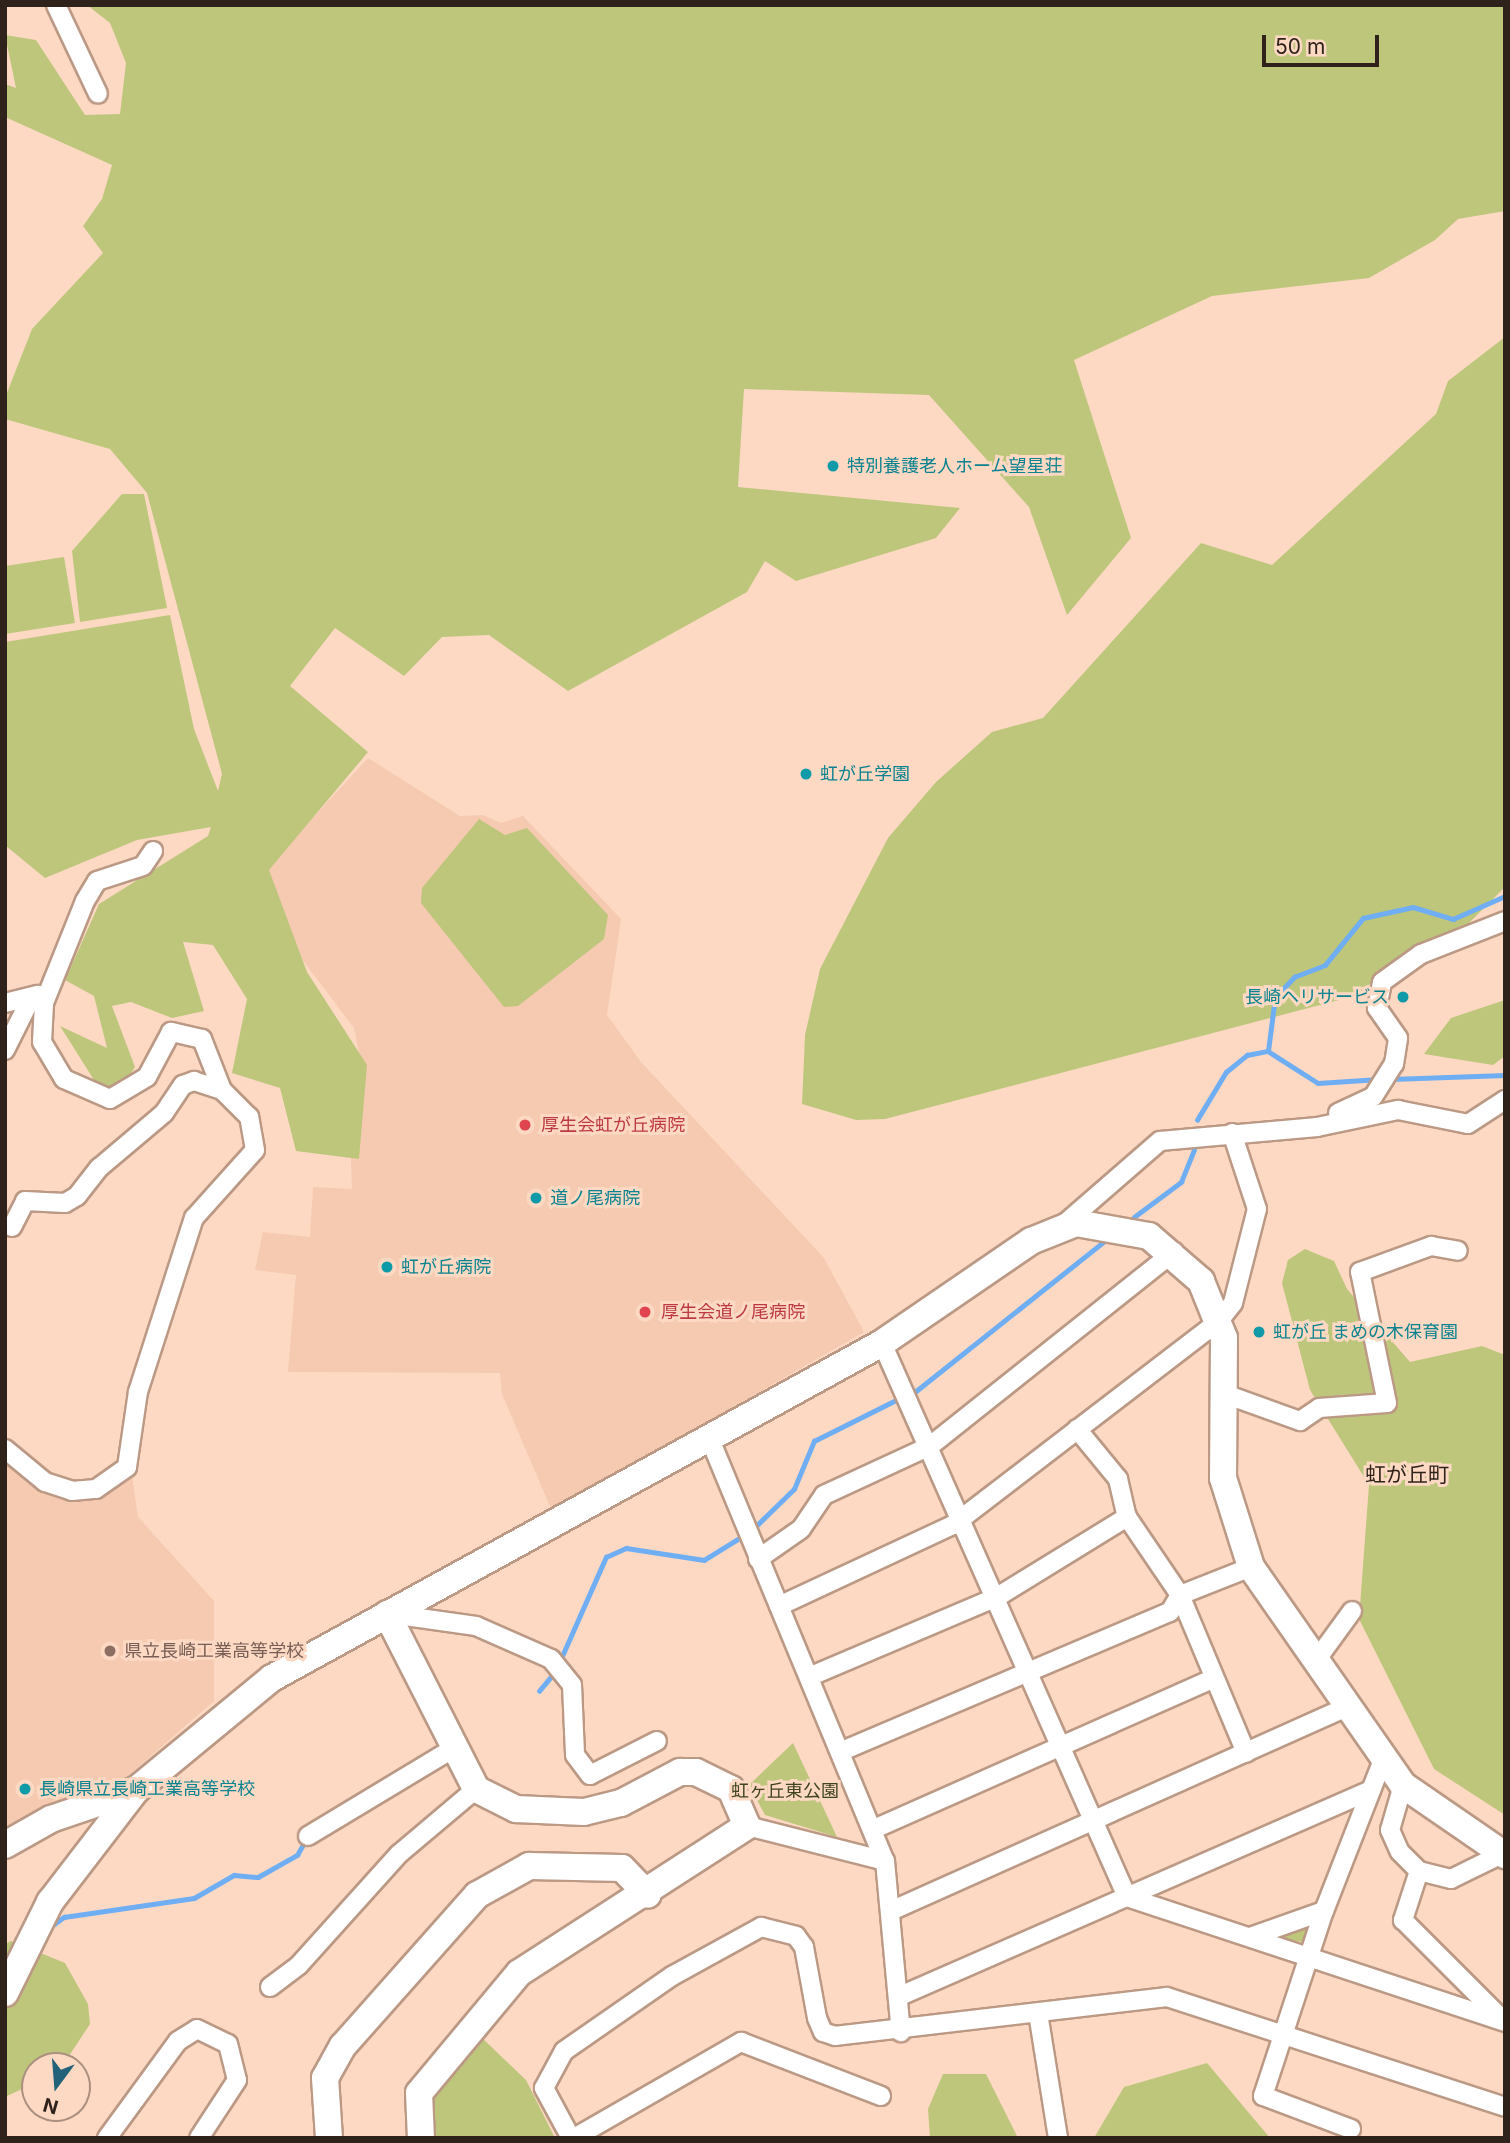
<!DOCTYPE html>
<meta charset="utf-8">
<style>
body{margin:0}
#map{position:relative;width:1510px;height:2143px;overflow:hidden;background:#fdd9c3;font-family:Inter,"Noto Sans JP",sans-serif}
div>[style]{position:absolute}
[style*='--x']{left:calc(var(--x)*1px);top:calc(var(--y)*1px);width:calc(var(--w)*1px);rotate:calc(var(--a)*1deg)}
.built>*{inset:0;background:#f5cab1}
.green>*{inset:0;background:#bec67c}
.stream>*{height:4.5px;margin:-2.25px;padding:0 2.25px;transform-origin:2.25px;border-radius:2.25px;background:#6faef3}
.roads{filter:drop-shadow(2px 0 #bb9985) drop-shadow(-2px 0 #bb9985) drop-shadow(0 2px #bb9985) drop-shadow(0 -2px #bb9985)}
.street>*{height:18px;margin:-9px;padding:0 9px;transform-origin:9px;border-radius:9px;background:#fff}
.secondary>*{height:26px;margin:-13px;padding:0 13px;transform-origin:13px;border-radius:13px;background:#fff}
.dots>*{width:19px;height:19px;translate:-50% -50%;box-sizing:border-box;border:4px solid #fdd9c3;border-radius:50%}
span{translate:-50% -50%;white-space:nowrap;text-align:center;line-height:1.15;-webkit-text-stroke:6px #fdd9c3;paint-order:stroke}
.culture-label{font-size:18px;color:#0d838f}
.left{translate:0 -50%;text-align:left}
.right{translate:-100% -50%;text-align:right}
.health-label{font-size:18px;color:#be3a42}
.education-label{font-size:18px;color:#785e54}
.park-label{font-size:18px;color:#41451d}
.quarter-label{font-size:21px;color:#2f221a}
.frame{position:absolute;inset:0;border:7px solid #2f221a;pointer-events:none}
.north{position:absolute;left:21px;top:2052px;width:70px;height:70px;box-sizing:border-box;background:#fdd9c3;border:2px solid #ab907f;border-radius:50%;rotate:196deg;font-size:19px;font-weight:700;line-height:28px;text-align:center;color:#2f221a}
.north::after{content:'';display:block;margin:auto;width:24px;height:32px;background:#246279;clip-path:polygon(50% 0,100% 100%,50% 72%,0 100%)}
.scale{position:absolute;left:1262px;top:35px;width:117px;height:32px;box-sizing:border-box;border:4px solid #2f221a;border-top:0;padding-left:9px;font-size:21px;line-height:24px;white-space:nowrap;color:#2f221a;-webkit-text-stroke:5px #fdd9c3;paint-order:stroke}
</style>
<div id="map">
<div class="built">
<div style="clip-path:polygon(368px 758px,460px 816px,483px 815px,501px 823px,523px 816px,621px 919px,607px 1015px,641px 1062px,824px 1258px,864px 1332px,552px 1511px,502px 1394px,500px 1373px,288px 1372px,296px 1275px,255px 1270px,263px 1232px,310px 1237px,313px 1187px,352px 1189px,348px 1079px,360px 1058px,354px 1028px,286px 938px,262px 873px)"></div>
<div style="clip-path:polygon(5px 1453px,51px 1492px,99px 1490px,132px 1476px,138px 1517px,214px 1601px,214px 1701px,121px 1782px,5px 1838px)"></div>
</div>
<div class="green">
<div style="clip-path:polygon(87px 5px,1505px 5px,1505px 211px,1458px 219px,1435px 240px,1369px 278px,1212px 296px,1074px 360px,1131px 538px,1067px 615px,1029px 507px,929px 395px,744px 389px,738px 487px,960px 508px,936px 538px,796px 581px,765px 561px,747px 592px,568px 691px,489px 635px,442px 637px,404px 676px,335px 628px,290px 686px,368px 752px,269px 870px,307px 972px,367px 1065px,359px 1159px,296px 1151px,280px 1088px,232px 1073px,247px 999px,213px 945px,183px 942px,204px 1011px,172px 1018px,131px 1002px,112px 1006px,135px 1067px,123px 1086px,99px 1088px,60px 1026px,107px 1048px,94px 996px,65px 980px,99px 904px,208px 836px,211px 827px,137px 840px,45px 878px,6px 846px,5px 642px,170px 615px,194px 729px,218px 791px,222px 774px,147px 493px,110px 449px,5px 419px,5px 398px,32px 329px,103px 253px,83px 226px,102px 199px,112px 165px,5px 117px,5px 84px,16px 88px,5px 35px,36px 40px,85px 115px,120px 114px,126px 63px,110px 23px)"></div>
<div style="clip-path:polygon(1505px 337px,1505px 887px,1439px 953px,1381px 989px,885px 1119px,856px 1120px,802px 1104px,805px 1035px,820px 969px,888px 838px,936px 782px,992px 732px,1043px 718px,1201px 543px,1272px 565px,1436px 414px,1448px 381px)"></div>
<div style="clip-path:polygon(122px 494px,144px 494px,167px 608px,80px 622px,72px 551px)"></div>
<div style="clip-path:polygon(64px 557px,75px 623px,5px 634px,5px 566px)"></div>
<div style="clip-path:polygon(479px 819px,505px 835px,527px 828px,608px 915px,604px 939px,518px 1006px,504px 1007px,421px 903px,422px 888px)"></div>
<div style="clip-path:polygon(1505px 1000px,1505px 1056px,1493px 1065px,1424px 1054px,1451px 1018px)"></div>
<div style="clip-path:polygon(1305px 1249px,1334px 1261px,1347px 1289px,1410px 1362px,1482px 1346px,1505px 1355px,1505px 1815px,1434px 1769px,1359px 1619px,1369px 1485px,1310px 1390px,1282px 1283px,1288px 1260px)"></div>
<div style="clip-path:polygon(793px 1743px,837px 1837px,765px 1815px,749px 1785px)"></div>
<div style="clip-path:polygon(1316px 1917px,1308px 1943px,1271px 1936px)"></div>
<div style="clip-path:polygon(11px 1941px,65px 1963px,88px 2004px,90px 2024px,67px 2059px,35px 2066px,35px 2083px,5px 2097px,5px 1944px)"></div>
<div style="clip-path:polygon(479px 2035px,526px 2080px,555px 2138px,434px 2138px,433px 2089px)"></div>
<div style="clip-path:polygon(1207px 2063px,1270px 2138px,1094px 2138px,1124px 2087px)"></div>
<div style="clip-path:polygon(943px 2074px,986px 2074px,1018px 2138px,930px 2138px,928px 2109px)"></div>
</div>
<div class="stream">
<div style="--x:1268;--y:1051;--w:59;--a:32.6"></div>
<div style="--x:1318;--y:1083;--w:61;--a:-3.8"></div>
<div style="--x:1391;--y:1079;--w:114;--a:-2"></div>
<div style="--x:1197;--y:1120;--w:56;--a:-58.9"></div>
<div style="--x:1226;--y:1072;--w:27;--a:-39"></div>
<div style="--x:1247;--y:1055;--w:21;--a:-11"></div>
<div style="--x:1268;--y:1051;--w:54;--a:-82.6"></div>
<div style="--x:1275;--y:997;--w:28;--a:-46"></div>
<div style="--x:1294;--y:977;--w:33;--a:-21"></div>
<div style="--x:1325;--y:965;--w:60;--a:-51"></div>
<div style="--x:1363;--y:918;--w:51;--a:-12.4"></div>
<div style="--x:1413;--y:907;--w:42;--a:16.7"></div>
<div style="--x:1453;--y:919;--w:57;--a:-23.9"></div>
<div style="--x:1134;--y:1217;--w:59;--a:-36.7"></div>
<div style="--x:1181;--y:1182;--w:35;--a:-68"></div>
<div style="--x:916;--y:1391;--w:239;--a:-38.5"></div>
<div style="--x:753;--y:1529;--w:57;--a:-44.3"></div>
<div style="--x:794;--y:1489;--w:52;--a:-67.4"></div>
<div style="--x:814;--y:1441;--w:89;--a:-26.6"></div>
<div style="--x:559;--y:1663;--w:116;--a:-66.1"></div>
<div style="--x:606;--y:1557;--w:22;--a:-24"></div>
<div style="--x:626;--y:1548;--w:79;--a:8.7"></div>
<div style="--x:704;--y:1560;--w:49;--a:-31.8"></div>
<div style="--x:539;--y:1691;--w:26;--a:-50"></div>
<div style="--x:50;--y:1927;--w:17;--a:-36"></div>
<div style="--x:64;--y:1917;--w:131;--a:-8.3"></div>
<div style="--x:194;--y:1898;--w:46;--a:-29.9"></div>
<div style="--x:234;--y:1875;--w:24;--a:5"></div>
<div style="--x:258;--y:1877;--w:45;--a:-29.4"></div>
<div style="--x:297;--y:1855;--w:16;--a:-60"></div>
</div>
<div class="roads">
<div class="street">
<div style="--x:56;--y:5;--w:98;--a:64.7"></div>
<div style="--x:5;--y:1003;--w:34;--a:-14"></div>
<div style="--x:5;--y:1050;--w:54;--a:-63.4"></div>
<div style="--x:1338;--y:1113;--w:38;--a:-25"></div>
<div style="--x:1373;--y:1097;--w:39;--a:-58"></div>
<div style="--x:1394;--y:1064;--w:26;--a:-81"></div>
<div style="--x:1398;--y:1038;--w:37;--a:-125"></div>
<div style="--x:1377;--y:1008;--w:26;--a:-79"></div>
<div style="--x:1382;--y:982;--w:48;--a:-35.7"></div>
<div style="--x:1421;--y:954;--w:90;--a:-21.4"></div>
<div style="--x:12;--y:1227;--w:29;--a:-63"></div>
<div style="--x:25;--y:1201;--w:40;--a:2.9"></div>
<div style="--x:65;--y:1203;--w:14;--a:-30"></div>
<div style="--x:77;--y:1196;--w:36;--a:-52"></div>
<div style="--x:99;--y:1168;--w:85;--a:-40.2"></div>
<div style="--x:164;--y:1113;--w:34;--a:-56"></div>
<div style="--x:183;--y:1085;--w:12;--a:-20"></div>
<div style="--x:194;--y:1081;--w:29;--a:18"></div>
<div style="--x:1061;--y:1227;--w:131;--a:-41"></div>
<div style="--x:1160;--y:1141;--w:158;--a:-5.1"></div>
<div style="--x:1317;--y:1127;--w:83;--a:-11.9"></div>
<div style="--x:1398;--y:1110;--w:71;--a:11.3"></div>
<div style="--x:1468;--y:1124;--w:44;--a:-33"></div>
<div style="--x:882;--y:1343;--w:606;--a:66.14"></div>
<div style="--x:1127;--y:1897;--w:398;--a:18.3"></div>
<div style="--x:1225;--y:1394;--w:80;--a:19.8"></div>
<div style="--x:1300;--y:1421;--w:23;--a:-34"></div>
<div style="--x:1319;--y:1408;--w:68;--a:-4.2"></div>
<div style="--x:1387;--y:1403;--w:134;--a:-101.6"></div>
<div style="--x:1360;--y:1272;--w:76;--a:-20.1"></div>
<div style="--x:1431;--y:1246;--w:27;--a:10"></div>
<div style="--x:1077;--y:1429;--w:65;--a:50.6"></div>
<div style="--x:1118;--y:1479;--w:39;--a:77"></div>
<div style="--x:1127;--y:1517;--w:94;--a:55.8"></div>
<div style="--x:1180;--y:1595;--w:171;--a:67.3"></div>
<div style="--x:709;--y:1437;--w:459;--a:67.5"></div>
<div style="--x:885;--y:1861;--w:172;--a:84.7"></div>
<div style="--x:5;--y:1449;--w:52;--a:39.5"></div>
<div style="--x:45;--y:1482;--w:28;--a:18"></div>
<div style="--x:72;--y:1491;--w:24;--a:-5"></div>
<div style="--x:96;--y:1489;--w:38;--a:-35"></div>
<div style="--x:127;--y:1467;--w:76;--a:-81.7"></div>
<div style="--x:138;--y:1392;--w:183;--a:-72.2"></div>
<div style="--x:194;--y:1218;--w:91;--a:-48.1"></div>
<div style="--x:255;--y:1150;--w:34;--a:-100"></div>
<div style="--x:249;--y:1117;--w:38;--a:-135"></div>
<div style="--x:222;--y:1090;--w:55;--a:-111.4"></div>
<div style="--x:202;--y:1039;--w:32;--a:-167"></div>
<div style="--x:171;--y:1032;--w:51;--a:118.1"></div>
<div style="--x:147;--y:1077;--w:43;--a:149.3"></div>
<div style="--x:110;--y:1099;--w:50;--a:-156.5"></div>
<div style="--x:64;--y:1079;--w:43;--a:-120.7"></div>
<div style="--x:42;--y:1042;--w:39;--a:-87"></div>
<div style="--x:44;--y:1003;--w:110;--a:-68.1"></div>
<div style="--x:85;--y:901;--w:23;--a:-59"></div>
<div style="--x:97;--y:881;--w:48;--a:-18.1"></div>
<div style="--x:143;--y:866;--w:18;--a:-56"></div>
<div style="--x:758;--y:1559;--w:52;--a:-34.9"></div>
<div style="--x:801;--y:1529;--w:41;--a:-55.9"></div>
<div style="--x:824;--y:1495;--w:117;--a:-24.8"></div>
<div style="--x:930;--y:1446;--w:312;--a:-38.5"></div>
<div style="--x:779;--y:1606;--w:192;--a:-25"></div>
<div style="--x:953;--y:1525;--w:335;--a:-37.5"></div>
<div style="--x:1219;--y:1321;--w:23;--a:-52"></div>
<div style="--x:1233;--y:1303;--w:97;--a:-75.7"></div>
<div style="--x:1257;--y:1209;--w:80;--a:-108.2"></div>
<div style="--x:391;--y:1614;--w:86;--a:8"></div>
<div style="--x:476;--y:1626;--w:82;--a:23.7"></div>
<div style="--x:551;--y:1659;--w:33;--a:51"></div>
<div style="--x:572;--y:1685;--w:70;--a:87.5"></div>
<div style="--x:575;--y:1755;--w:25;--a:53"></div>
<div style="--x:590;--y:1775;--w:75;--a:-26.9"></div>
<div style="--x:1315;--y:1662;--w:63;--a:-54"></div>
<div style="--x:811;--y:1676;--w:202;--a:-23"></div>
<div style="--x:997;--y:1597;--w:153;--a:-31.6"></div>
<div style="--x:842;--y:1751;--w:356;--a:-23"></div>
<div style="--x:1170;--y:1612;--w:20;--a:-60"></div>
<div style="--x:1180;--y:1595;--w:76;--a:-21.5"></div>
<div style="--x:1403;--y:1785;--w:47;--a:106.1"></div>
<div style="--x:1390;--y:1830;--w:24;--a:66"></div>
<div style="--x:1400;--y:1852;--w:27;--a:45"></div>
<div style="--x:1419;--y:1871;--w:33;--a:14"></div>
<div style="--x:1451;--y:1879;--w:57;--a:-26.1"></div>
<div style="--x:747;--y:1826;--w:142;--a:14.2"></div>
<div style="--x:874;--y:1829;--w:370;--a:-23.9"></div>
<div style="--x:308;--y:1836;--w:174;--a:-31.1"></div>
<div style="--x:1419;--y:1871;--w:52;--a:108.1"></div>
<div style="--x:1403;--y:1920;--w:133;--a:45"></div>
<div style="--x:893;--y:1910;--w:494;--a:-24.1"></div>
<div style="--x:1250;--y:1937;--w:78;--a:-19.4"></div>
<div style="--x:270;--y:1987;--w:36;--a:-37"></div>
<div style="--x:299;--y:1965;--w:149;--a:-48"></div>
<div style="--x:399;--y:1854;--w:101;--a:-40.2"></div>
<div style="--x:900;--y:1996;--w:514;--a:-23.62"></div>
<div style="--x:1038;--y:2013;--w:127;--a:80.9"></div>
<div style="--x:1351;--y:2129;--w:94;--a:-159.4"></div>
<div style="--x:1263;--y:2096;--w:195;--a:-71.8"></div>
<div style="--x:1324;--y:1911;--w:162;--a:-68.7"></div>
<div style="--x:107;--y:2138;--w:120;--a:-53.8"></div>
<div style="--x:178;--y:2041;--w:22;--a:-32"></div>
<div style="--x:197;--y:2029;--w:34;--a:26"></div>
<div style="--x:228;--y:2044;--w:37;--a:76"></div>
<div style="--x:237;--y:2080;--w:69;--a:123.2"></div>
<div style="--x:571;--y:2138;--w:57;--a:-118.4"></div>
<div style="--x:544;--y:2088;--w:42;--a:-61.6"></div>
<div style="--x:564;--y:2051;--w:131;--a:-34.8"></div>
<div style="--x:672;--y:1976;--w:102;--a:-28.8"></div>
<div style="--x:761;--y:1927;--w:36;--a:14"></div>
<div style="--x:796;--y:1936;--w:14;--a:54"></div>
<div style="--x:804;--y:1947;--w:72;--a:79.6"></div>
<div style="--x:817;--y:2018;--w:15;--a:67"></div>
<div style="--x:823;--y:2032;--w:13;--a:18"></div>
<div style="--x:835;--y:2036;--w:334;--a:-6.7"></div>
<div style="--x:1167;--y:1997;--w:355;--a:18"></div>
<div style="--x:574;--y:2138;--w:193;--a:-29.9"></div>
<div style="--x:741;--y:2042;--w:150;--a:21.1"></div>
</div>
<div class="secondary">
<div style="--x:387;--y:1614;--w:196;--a:63"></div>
<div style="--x:476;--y:1789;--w:45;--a:26.6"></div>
<div style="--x:516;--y:1809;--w:68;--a:2.5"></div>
<div style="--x:584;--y:1812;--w:38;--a:-14"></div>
<div style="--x:621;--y:1803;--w:67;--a:-27.7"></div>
<div style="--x:680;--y:1772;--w:16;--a:0"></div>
<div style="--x:696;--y:1772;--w:39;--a:26"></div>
<div style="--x:731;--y:1789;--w:40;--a:66.6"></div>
<div style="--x:747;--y:1826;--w:271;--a:147.2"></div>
<div style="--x:519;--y:1973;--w:156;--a:129.8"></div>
<div style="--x:419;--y:2093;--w:45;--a:87.5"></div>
<div style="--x:5;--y:1845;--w:53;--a:-29.5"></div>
<div style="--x:51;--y:1819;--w:90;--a:-18.8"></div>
<div style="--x:5;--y:1993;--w:102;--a:-63.7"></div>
<div style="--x:50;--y:1902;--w:141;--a:-52.5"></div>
<div style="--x:136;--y:1790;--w:176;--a:-39.5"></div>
<div style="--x:272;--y:1678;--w:696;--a:-28.77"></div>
<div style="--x:882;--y:1343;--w:181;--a:-34.4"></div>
<div style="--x:1031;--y:1241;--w:48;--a:-21.8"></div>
<div style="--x:1076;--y:1223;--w:74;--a:10.1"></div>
<div style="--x:1149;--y:1236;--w:69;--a:40.9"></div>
<div style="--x:1201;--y:1281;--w:61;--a:68"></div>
<div style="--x:1224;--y:1338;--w:140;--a:90.4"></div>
<div style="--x:1223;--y:1478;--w:93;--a:72.5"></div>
<div style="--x:1251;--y:1567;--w:266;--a:55.1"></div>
<div style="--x:1403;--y:1785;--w:124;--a:34.5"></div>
<div style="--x:329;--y:2138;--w:60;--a:-93.8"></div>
<div style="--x:325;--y:2078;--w:37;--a:-61"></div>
<div style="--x:343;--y:2046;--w:202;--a:-48.4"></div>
<div style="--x:477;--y:1895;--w:60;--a:-29.1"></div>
<div style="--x:529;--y:1866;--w:93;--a:1.2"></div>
<div style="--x:622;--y:1868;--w:37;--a:46"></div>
</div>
</div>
<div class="dots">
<div style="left:833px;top:466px;background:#0f9aa8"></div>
<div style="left:806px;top:774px;background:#0f9aa8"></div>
<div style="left:1403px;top:997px;background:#0f9aa8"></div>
<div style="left:525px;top:1125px;background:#e0444e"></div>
<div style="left:536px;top:1198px;background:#0f9aa8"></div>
<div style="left:387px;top:1267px;background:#0f9aa8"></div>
<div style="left:645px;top:1312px;background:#e0444e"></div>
<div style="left:1259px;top:1332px;background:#0f9aa8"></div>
<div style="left:110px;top:1651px;background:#8d6e63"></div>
<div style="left:25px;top:1789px;background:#0f9aa8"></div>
</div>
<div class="culture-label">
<span class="left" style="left:847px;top:466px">特別養護老人ホーム望星荘</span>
<span class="left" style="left:820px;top:774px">虹が丘学園</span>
<span class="right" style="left:1389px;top:997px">長崎ヘリサービス</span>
<span class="left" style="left:550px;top:1198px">道ノ尾病院</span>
<span class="left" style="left:401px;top:1267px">虹が丘病院</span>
<span class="left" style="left:1273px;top:1332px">虹が丘 まめの木保育園</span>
<span class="left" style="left:39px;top:1789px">長崎県立長崎工業高等学校</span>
</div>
<div class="health-label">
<span class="left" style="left:541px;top:1125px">厚生会虹が丘病院</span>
<span class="left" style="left:661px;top:1312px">厚生会道ノ尾病院</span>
</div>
<div class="education-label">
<span class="left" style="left:124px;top:1651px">県立長崎工業高等学校</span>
</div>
<div class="park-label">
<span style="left:785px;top:1791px">虹ヶ丘東公園</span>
</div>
<div class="quarter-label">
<span style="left:1407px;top:1475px">虹が丘町</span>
</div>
<div class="frame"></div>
<div class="north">N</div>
<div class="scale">50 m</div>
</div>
